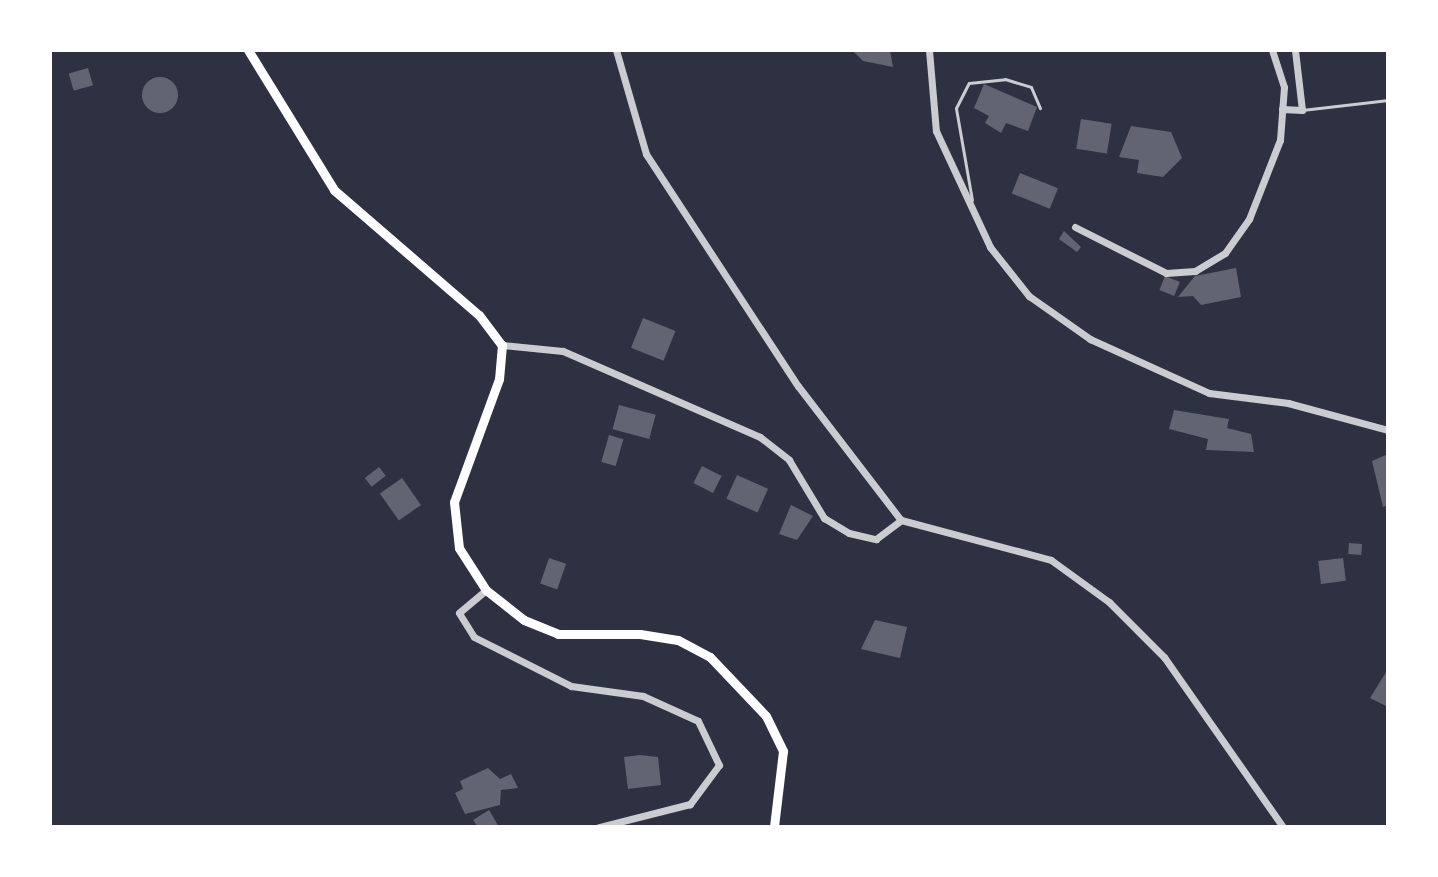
<!DOCTYPE html>
<style>
body{margin:0}
#map{position:relative;width:1438px;height:877px;overflow:hidden;background:#2d3142;font-family:"Open Sans",sans-serif}
div>[style]{position:absolute}
[style*='--x']{left:calc(var(--x)*1px);top:calc(var(--y)*1px);width:calc(var(--w)*1px);rotate:calc(var(--a)*1deg)}
.building>*{inset:0;background:#626471;transform-origin:0 0}
.round{border-radius:50%}
.service>*{height:3px;margin:-1.5px;padding:0 1.5px;transform-origin:1.5px;border-radius:1.5px;background:#caccd0}
.minor>*{height:7px;margin:-3.5px;padding:0 3.5px;transform-origin:3.5px;border-radius:3.5px;background:#caccd0}
.secondary>*{height:9px;margin:-4.5px;padding:0 4.5px;transform-origin:4.5px;border-radius:4.5px;background:#fff}
span{translate:-50% -50%;white-space:nowrap;text-align:center;line-height:1.15;-webkit-text-stroke:7px #fff;paint-order:stroke}
.frame{position:absolute;inset:0;border:52px solid #fff;pointer-events:none}
</style>
<div id="map">
<div class="building">
<div style="clip-path:polygon(852px 50px,890px 50px,893px 67px,863px 61px)"></div>
<div style="left:88px;top:68px;width:18px;height:20px;rotate:74deg"></div>
<div class="round" style="left:142px;top:77px;width:36px;height:36px"></div>
<div style="clip-path:polygon(984px 84px,1037px 107px,1028px 131px,1006px 123px,1001px 133px,985px 123px,989px 116px,974px 108px)"></div>
<div style="left:1081px;top:119px;width:31px;height:30px;rotate:9deg"></div>
<div style="clip-path:polygon(1131px 126px,1171px 132px,1182px 158px,1163px 177px,1137px 173px,1139px 160px,1119px 157px)"></div>
<div style="left:1020px;top:173px;width:41px;height:22px;rotate:22deg"></div>
<div style="clip-path:polygon(1064px 231px,1081px 247px,1077px 252px,1059px 239px)"></div>
<div style="clip-path:polygon(1236px 268px,1241px 297px,1201px 305px,1193px 296px,1178px 297px,1195px 276px)"></div>
<div style="left:1165px;top:276px;width:16px;height:15px;rotate:22deg"></div>
<div style="left:643px;top:318px;width:35px;height:32px;rotate:22deg"></div>
<div style="left:619px;top:405px;width:38px;height:25px;rotate:15deg"></div>
<div style="clip-path:polygon(1174px 410px,1229px 419px,1227px 428px,1251px 434px,1254px 452px,1206px 450px,1208px 439px,1169px 429px)"></div>
<div style="left:609px;top:435px;width:15px;height:28px;rotate:16deg"></div>
<div style="clip-path:polygon(1388px 454px,1388px 505px,1383px 507px,1372px 461px)"></div>
<div style="left:702px;top:466px;width:22px;height:19px;rotate:27deg"></div>
<div style="left:379px;top:467px;width:11px;height:18px;rotate:52deg"></div>
<div style="left:737px;top:475px;width:34px;height:26px;rotate:24deg"></div>
<div style="left:402px;top:478px;width:33px;height:27px;rotate:55deg"></div>
<div style="clip-path:polygon(791px 505px,813px 516px,797px 540px,779px 534px)"></div>
<div style="left:1349px;top:543px;width:13px;height:11px;rotate:4deg"></div>
<div style="left:549px;top:558px;width:18px;height:27px;rotate:19deg"></div>
<div style="left:1343px;top:558px;width:23px;height:25px;rotate:83deg"></div>
<div style="clip-path:polygon(875px 620px,907px 627px,900px 658px,861px 649px)"></div>
<div style="clip-path:polygon(1388px 669px,1388px 707px,1370px 698px)"></div>
<div style="clip-path:polygon(640px 755px,658px 757px,661px 785px,628px 789px,624px 757px)"></div>
<div style="clip-path:polygon(488px 768px,500px 779px,511px 774px,518px 788px,501px 790px,500px 805px,465px 814px,455px 793px,463px 789px,460px 781px)"></div>
<div style="clip-path:polygon(489px 810px,499px 827px,478px 827px,473px 820px)"></div>
</div>
<div class="service">
<div style="--x:1302;--y:110;--w:87;--a:-6.6"></div>
<div style="--x:972;--y:200;--w:93;--a:-99.9"></div>
<div style="--x:956;--y:108;--w:28;--a:-63"></div>
<div style="--x:969;--y:83;--w:36;--a:-6"></div>
<div style="--x:1005;--y:79;--w:27;--a:17"></div>
<div style="--x:1031;--y:87;--w:23;--a:67"></div>
</div>
<div class="minor">
<div style="--x:616;--y:50;--w:108;--a:73.9"></div>
<div style="--x:646;--y:154;--w:277;--a:56.8"></div>
<div style="--x:798;--y:386;--w:169;--a:52.5"></div>
<div style="--x:929;--y:50;--w:81;--a:85.1"></div>
<div style="--x:936;--y:131;--w:128;--a:65"></div>
<div style="--x:990;--y:247;--w:63;--a:51.5"></div>
<div style="--x:1029;--y:296;--w:75;--a:35.2"></div>
<div style="--x:1090;--y:339;--w:131;--a:24.4"></div>
<div style="--x:1209;--y:393;--w:80;--a:7.2"></div>
<div style="--x:1288;--y:403;--w:104;--a:15.1"></div>
<div style="--x:1282;--y:109;--w:20;--a:3"></div>
<div style="--x:1302;--y:110;--w:60;--a:-96.7"></div>
<div style="--x:1075;--y:227;--w:102;--a:26.8"></div>
<div style="--x:1166;--y:273;--w:29;--a:-4"></div>
<div style="--x:1195;--y:271;--w:35;--a:-31"></div>
<div style="--x:1225;--y:253;--w:42;--a:-54.8"></div>
<div style="--x:1249;--y:219;--w:85;--a:-68.6"></div>
<div style="--x:1280;--y:140;--w:53;--a:-85.7"></div>
<div style="--x:1284;--y:87;--w:39;--a:-108"></div>
<div style="--x:502;--y:345;--w:61;--a:5.6"></div>
<div style="--x:563;--y:351;--w:215;--a:23.6"></div>
<div style="--x:760;--y:437;--w:37;--a:38"></div>
<div style="--x:789;--y:460;--w:68;--a:58.9"></div>
<div style="--x:824;--y:518;--w:29;--a:31"></div>
<div style="--x:849;--y:533;--w:28;--a:13"></div>
<div style="--x:876;--y:539;--w:31;--a:-37"></div>
<div style="--x:901;--y:520;--w:155;--a:14.9"></div>
<div style="--x:1051;--y:560;--w:72;--a:35.9"></div>
<div style="--x:1109;--y:602;--w:78;--a:45"></div>
<div style="--x:1164;--y:657;--w:208;--a:55"></div>
<div style="--x:486;--y:590;--w:35;--a:140"></div>
<div style="--x:459;--y:613;--w:28;--a:58"></div>
<div style="--x:474;--y:637;--w:109;--a:26.8"></div>
<div style="--x:571;--y:686;--w:73;--a:7.9"></div>
<div style="--x:643;--y:696;--w:60;--a:24.4"></div>
<div style="--x:698;--y:721;--w:49;--a:64.5"></div>
<div style="--x:719;--y:765;--w:49;--a:126.6"></div>
<div style="--x:690;--y:804;--w:94;--a:165.8"></div>
</div>
<div class="secondary">
<div style="--x:248;--y:50;--w:164;--a:58.4"></div>
<div style="--x:334;--y:190;--w:191;--a:40.8"></div>
<div style="--x:479;--y:315;--w:38;--a:53"></div>
<div style="--x:502;--y:345;--w:34;--a:95"></div>
<div style="--x:499;--y:379;--w:131;--a:110.1"></div>
<div style="--x:454;--y:502;--w:46;--a:83.8"></div>
<div style="--x:459;--y:548;--w:50;--a:57.3"></div>
<div style="--x:486;--y:590;--w:48;--a:38.3"></div>
<div style="--x:524;--y:620;--w:37;--a:22"></div>
<div style="--x:558;--y:634;--w:82;--a:0"></div>
<div style="--x:640;--y:634;--w:38;--a:9"></div>
<div style="--x:678;--y:640;--w:36;--a:28"></div>
<div style="--x:710;--y:657;--w:81;--a:46.5"></div>
<div style="--x:766;--y:716;--w:39;--a:64"></div>
<div style="--x:783;--y:751;--w:77;--a:96.8"></div>
</div>
<div class="frame"></div>
</div>
